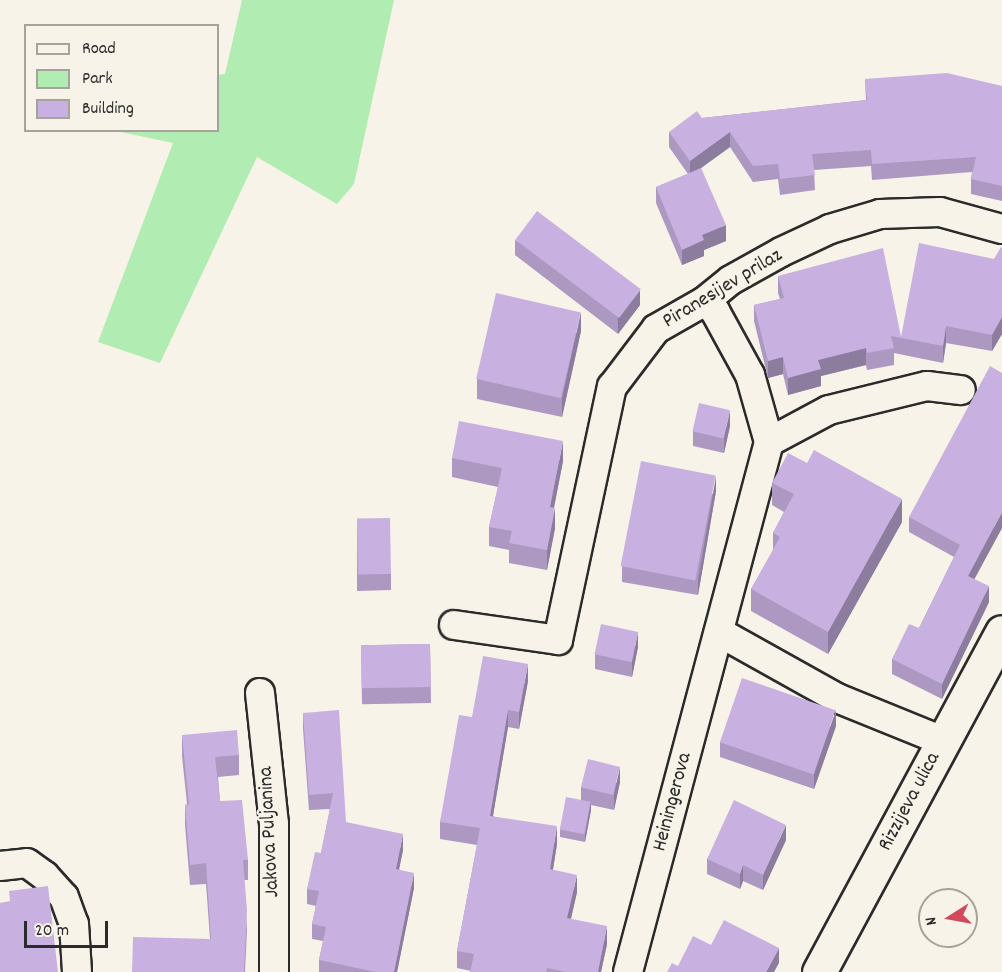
<!DOCTYPE html>
<style>
body{margin:0}
#map{position:relative;width:1002px;height:972px;overflow:hidden;background:#f7f3e8;font-family:Dekko,sans-serif}
div>[style]{position:absolute}
[style*='--x']{left:calc(var(--x)*1px);top:calc(var(--y)*1px);width:calc(var(--w)*1px);rotate:calc(var(--a)*1deg)}
.green>*{inset:0;background:#b1edb2}
.roads{filter:drop-shadow(2px 0 #2b2b2b) drop-shadow(-2px 0 #2b2b2b) drop-shadow(0 2px #2b2b2b) drop-shadow(0 -2px #2b2b2b)}
.minor>*{height:28px;margin:-14px;padding:0 14px;transform-origin:14px;border-radius:14px;background:#f7f3e8}
.tertiary>*{height:33px;margin:-16.5px;padding:0 16.5px;transform-origin:16.5px;border-radius:16.5px;background:#f7f3e8}
.wall>*{inset:0;background:#ac98c1;transform-origin:0 0}
.shaded-wall>*{inset:0;background:#8c7c9d}
.building>*{inset:0;background:#c8b1e0;transform-origin:0 0}
span{translate:-50% -50%;white-space:nowrap;text-align:center;line-height:1.15;-webkit-text-stroke:4.5px #f7f3e8;paint-order:stroke}
.street-label{font-size:21px;color:#2b2b2b}
.legend{position:absolute;left:24px;top:24px;width:195px;height:108px;box-sizing:border-box;background:#f7f3e8;border:2px solid #a5a39c;margin:0;padding:8px 10px;list-style:none;font-size:18px;color:#2b2b2b}
.legend li{display:flex;align-items:center;gap:12px;height:30px}
.legend b{width:30px;border:2px solid #a5a39c}
.north{position:absolute;left:918px;top:888px;width:60px;height:60px;box-sizing:border-box;background:#f7f3e8;border:2px solid #a5a39c;border-radius:50%;rotate:259deg;font-size:16px;font-weight:700;line-height:24px;text-align:center;color:#2b2b2b}
.north::after{content:'';display:block;margin:auto;width:21px;height:27px;background:#d1495b;clip-path:polygon(50% 0,100% 100%,50% 72%,0 100%)}
.scale{position:absolute;left:24px;top:921px;width:84px;height:27px;box-sizing:border-box;border:3px solid #2b2b2b;border-top:0;padding-left:8px;font-size:18px;line-height:21px;white-space:nowrap;color:#2b2b2b;-webkit-text-stroke:4px #f7f3e8;paint-order:stroke}
</style>
<div id="map">
<div class="green">
<div style="clip-path:polygon(242px 0,394px 0,354px 184px,337px 204px,257px 157px,160px 363px,98px 342px,173px 143px,116px 131px,218px 130px,218px 75px,225px 74px)"></div>
</div>
<div class="roads">
<div class="minor">
<div style="--x:769;--y:442;--w:68;--a:-28.1"></div>
<div style="--x:829;--y:410;--w:101;--a:-13.8"></div>
<div style="--x:927;--y:386;--w:34;--a:7"></div>
<div style="--x:454;--y:625;--w:105;--a:8.2"></div>
<div style="--x:558;--y:640;--w:259;--a:-78"></div>
<div style="--x:612;--y:387;--w:73;--a:-52.8"></div>
<div style="--x:656;--y:329;--w:56;--a:-29.7"></div>
<div style="--x:705;--y:301;--w:33;--a:-39"></div>
<div style="--x:731;--y:280;--w:57;--a:-29.2"></div>
<div style="--x:781;--y:252;--w:54;--a:-25.1"></div>
<div style="--x:830;--y:229;--w:52;--a:-16.7"></div>
<div style="--x:880;--y:214;--w:60;--a:-1.9"></div>
<div style="--x:940;--y:212;--w:64;--a:15.3"></div>
<div style="--x:719;--y:632;--w:135;--a:29.2"></div>
<div style="--x:837;--y:698;--w:114;--a:22.1"></div>
<div style="--x:260;--y:693;--w:132;--a:83.9"></div>
<div style="--x:274;--y:824;--w:148;--a:90"></div>
<div style="--x:0;--y:866;--w:27;--a:-6"></div>
<div style="--x:27;--y:863;--w:22;--a:36"></div>
<div style="--x:45;--y:876;--w:28;--a:48"></div>
<div style="--x:64;--y:897;--w:29;--a:70"></div>
<div style="--x:74;--y:924;--w:48;--a:86.4"></div>
<div style="--x:628;--y:972;--w:548;--a:-75.1"></div>
<div style="--x:769;--y:442;--w:70;--a:-105.8"></div>
<div style="--x:750;--y:375;--w:73;--a:-118.7"></div>
<div style="--x:715;--y:311;--w:14;--a:-135"></div>
</div>
<div class="tertiary">
<div style="--x:819;--y:972;--w:386;--a:-61.7"></div>
</div>
</div>
<div class="wall">
<div style="clip-path:polygon(865px 79px,1002px 86px,1002px 201px,971px 194px,971px 179px,972px 172px,872px 180px,871px 166px,814px 170px,815px 190px,780px 195px,778px 179px,753px 182px,730px 147px,701px 168px,726px 241px,704px 250px,704px 256px,682px 265px,656px 203px,656px 187px,688px 174px,669px 147px,669px 132px,702px 118px,866px 100px)"></div>
<div style="clip-path:polygon(515px 240px,640px 305px,618px 334px,515px 255px)"></div>
<div style="clip-path:polygon(1002px 248px,1002px 334px,992px 351px,946px 343px,943px 363px,894px 353px,894px 365px,867px 370px,866px 365px,821px 376px,821px 386px,788px 395px,783px 374px,768px 378px,754px 321px,754px 305px,780px 299px,778px 293px,778px 276px,901px 337px,994px 259px)"></div>
<div style="clip-path:polygon(581px 331px,562px 417px,477px 399px,477px 379px)"></div>
<div style="clip-path:polygon(730px 426px,724px 453px,693px 446px,693px 431px)"></div>
<div style="clip-path:polygon(452px 458px,563px 461px,554px 508px,555px 528px,547px 570px,509px 563px,509px 550px,489px 546px,489px 527px,498px 487px,452px 477px)"></div>
<div style="clip-path:polygon(772px 483px,902px 522px,828px 654px,751px 611px,751px 589px,773px 551px,773px 533px,784px 512px,772px 505px)"></div>
<div style="clip-path:polygon(716px 491px,698px 595px,622px 582px,622px 566px)"></div>
<div style="clip-path:polygon(909px 517px,1002px 528px,974px 579px,989px 602px,942px 699px,892px 674px,892px 659px,919px 628px,954px 557px,909px 532px)"></div>
<div style="clip-path:polygon(357px 519px,391px 574px,391px 590px,357px 591px)"></div>
<div style="left:430px;top:644px;width:59px;height:69px;rotate:89deg"></div>
<div style="clip-path:polygon(638px 647px,632px 677px,595px 669px,595px 654px)"></div>
<div style="clip-path:polygon(528px 681px,519px 729px,508px 727px,493px 816px,557px 844px,553px 870px,577px 892px,571px 919px,607px 944px,601px 972px,470px 972px,471px 971px,457px 968px,457px 951px,477px 845px,440px 839px,440px 822px,472px 717px)"></div>
<div style="clip-path:polygon(303px 713px,346px 822px,403px 850px,399px 869px,414px 888px,397px 972px,319px 972px,319px 960px,323px 941px,312px 939px,312px 924px,316px 906px,307px 904px,307px 889px,321px 853px,330px 809px,309px 810px,303px 729px)"></div>
<div style="clip-path:polygon(836px 726px,814px 789px,720px 757px,720px 742px)"></div>
<div style="clip-path:polygon(182px 735px,239px 755px,239px 775px,218px 777px,220px 801px,248px 860px,248px 880px,244px 880px,247px 930px,245px 972px,132px 972px,210px 939px,206px 884px,190px 885px,185px 825px,185px 805px,187px 804px,182px 756px)"></div>
<div style="clip-path:polygon(620px 782px,614px 810px,591px 805px,591px 810px,585px 842px,560px 837px,560px 829px,581px 800px,581px 787px)"></div>
<div style="clip-path:polygon(786px 840px,763px 890px,743px 881px,740px 889px,707px 874px,707px 859px)"></div>
</div>
<div class="shaded-wall">
<div style="clip-path:polygon(730px 132px,730px 147px,690px 176px,690px 161px)"></div>
<div style="clip-path:polygon(726px 225px,726px 241px,704px 250px,704px 256px,682px 265px,682px 250px,702px 235px)"></div>
<div style="clip-path:polygon(640px 290px,640px 305px,618px 334px,618px 318px)"></div>
<div style="clip-path:polygon(581px 312px,581px 331px,562px 417px,562px 398px)"></div>
<div style="clip-path:polygon(1002px 317px,1002px 334px,992px 351px,992px 335px)"></div>
<div style="clip-path:polygon(946px 326px,946px 343px,943px 363px,943px 346px)"></div>
<div style="clip-path:polygon(866px 348px,866px 365px,821px 376px,821px 386px,788px 395px,788px 378px,818px 360px)"></div>
<div style="clip-path:polygon(783px 357px,783px 374px,768px 378px,768px 361px)"></div>
<div style="clip-path:polygon(730px 410px,730px 426px,724px 453px,724px 437px)"></div>
<div style="clip-path:polygon(563px 441px,563px 461px,550px 527px,550px 507px)"></div>
<div style="clip-path:polygon(716px 476px,716px 491px,698px 595px,698px 580px)"></div>
<div style="clip-path:polygon(902px 499px,902px 522px,828px 654px,828px 632px)"></div>
<div style="clip-path:polygon(555px 508px,555px 528px,547px 570px,547px 550px)"></div>
<div style="clip-path:polygon(1002px 512px,1002px 528px,968px 591px,968px 576px)"></div>
<div style="clip-path:polygon(989px 586px,989px 602px,942px 699px,942px 684px)"></div>
<div style="clip-path:polygon(638px 632px,638px 647px,632px 677px,632px 662px)"></div>
<div style="clip-path:polygon(528px 664px,528px 681px,519px 729px,519px 712px)"></div>
<div style="clip-path:polygon(508px 710px,508px 727px,490px 833px,490px 816px)"></div>
<div style="clip-path:polygon(836px 710px,836px 726px,814px 789px,814px 774px)"></div>
<div style="clip-path:polygon(620px 767px,620px 782px,614px 810px,614px 795px)"></div>
<div style="clip-path:polygon(591px 802px,591px 810px,585px 842px,585px 834px)"></div>
<div style="clip-path:polygon(786px 825px,786px 840px,763px 890px,763px 875px)"></div>
<div style="clip-path:polygon(557px 826px,557px 844px,550px 887px,550px 869px)"></div>
<div style="clip-path:polygon(403px 834px,403px 850px,396px 884px,396px 869px)"></div>
<div style="clip-path:polygon(743px 865px,743px 881px,740px 889px,740px 874px)"></div>
<div style="clip-path:polygon(414px 873px,414px 888px,397px 972px,394px 972px)"></div>
<div style="clip-path:polygon(577px 875px,577px 892px,567px 935px,567px 918px)"></div>
<div style="clip-path:polygon(607px 926px,607px 944px,601px 972px,598px 972px)"></div>
<div style="clip-path:polygon(779px 948px,779px 963px,774px 972px,766px 972px)"></div>
</div>
<div class="building">
<div style="clip-path:polygon(947px 73px,1002px 86px,1002px 186px,971px 179px,976px 157px,872px 164px,871px 150px,812px 154px,815px 175px,780px 179px,778px 164px,753px 166px,730px 132px,690px 161px,669px 132px,697px 111px,702px 118px,867px 100px,865px 79px)"></div>
<div style="clip-path:polygon(701px 168px,726px 225px,702px 235px,704px 240px,682px 250px,656px 187px)"></div>
<div style="left:537px;top:211px;width:130px;height:36px;rotate:37deg"></div>
<div style="clip-path:polygon(919px 243px,994px 259px,1001px 247px,1002px 248px,1002px 317px,992px 335px,946px 326px,943px 346px,891px 336px,894px 348px,867px 353px,866px 348px,818px 360px,821px 369px,788px 378px,783px 357px,768px 361px,754px 305px,784px 298px,778px 276px,883px 248px,901px 337px)"></div>
<div style="left:496px;top:293px;width:87px;height:88px;rotate:13deg"></div>
<div style="clip-path:polygon(990px 366px,1002px 373px,1002px 512px,968px 576px,989px 586px,942px 684px,892px 659px,909px 624px,919px 628px,960px 545px,909px 517px)"></div>
<div style="left:699px;top:403px;width:32px;height:29px;rotate:13deg"></div>
<div style="clip-path:polygon(459px 421px,563px 441px,550px 507px,555px 508px,547px 550px,509px 543px,512px 531px,489px 527px,502px 468px,452px 458px)"></div>
<div style="clip-path:polygon(814px 450px,902px 499px,828px 632px,751px 589px,780px 537px,773px 533px,794px 494px,772px 483px,788px 453px,807px 463px)"></div>
<div style="left:641px;top:461px;width:76px;height:107px;rotate:11deg"></div>
<div style="left:390px;top:518px;width:56px;height:33px;rotate:89deg"></div>
<div style="left:601px;top:624px;width:38px;height:31px;rotate:12deg"></div>
<div style="left:430px;top:644px;width:43px;height:69px;rotate:89deg"></div>
<div style="clip-path:polygon(483px 656px,528px 664px,519px 712px,508px 710px,490px 816px,557px 826px,550px 869px,577px 875px,567px 918px,607px 926px,598px 972px,566px 972px,547px 968px,546px 972px,470px 972px,474px 954px,457px 951px,480px 828px,440px 822px,459px 715px,472px 717px)"></div>
<div style="left:742px;top:678px;width:99px;height:68px;rotate:19deg"></div>
<div style="clip-path:polygon(339px 710px,346px 822px,403px 834px,396px 869px,414px 873px,394px 972px,376px 972px,319px 960px,326px 927px,312px 924px,319px 891px,307px 889px,315px 852px,321px 853px,333px 793px,309px 795px,303px 713px)"></div>
<div style="clip-path:polygon(237px 730px,239px 755px,215px 757px,220px 801px,242px 800px,248px 860px,243px 860px,247px 910px,244px 972px,132px 972px,133px 937px,211px 939px,206px 863px,190px 865px,185px 805px,189px 804px,182px 735px)"></div>
<div style="left:588px;top:759px;width:33px;height:29px;rotate:14deg"></div>
<div style="left:566px;top:797px;width:25px;height:33px;rotate:11deg"></div>
<div style="clip-path:polygon(734px 800px,786px 825px,763px 875px,743px 865px,740px 874px,707px 859px)"></div>
<div style="clip-path:polygon(48px 886px,58px 972px,0 972px,0 903px,10px 901px,9px 891px)"></div>
<div style="clip-path:polygon(724px 920px,779px 948px,766px 972px,667px 972px,672px 963px,678px 966px,693px 936px,711px 945px)"></div>
</div>
<div class="street-label">
<span style="left:723px;top:289px;rotate:-31deg">Piranesijev prilaz</span>
<span style="left:673px;top:802px;rotate:-75deg">Heiningerova</span>
<span style="left:910px;top:802px;rotate:-62deg">Rizzijeva ulica</span>
<span style="left:270px;top:832px;rotate:-93deg">Jakova Puljanina</span>
</div>
<ul class="legend">
<li><b style="height:8px;background:#f7f3e8"></b>Road</li>
<li><b style="height:16px;background:#b1edb2"></b>Park</li>
<li><b style="height:16px;background:#c8b1e0"></b>Building</li>
</ul>
<div class="north">N</div>
<div class="scale">20 m</div>
</div>
